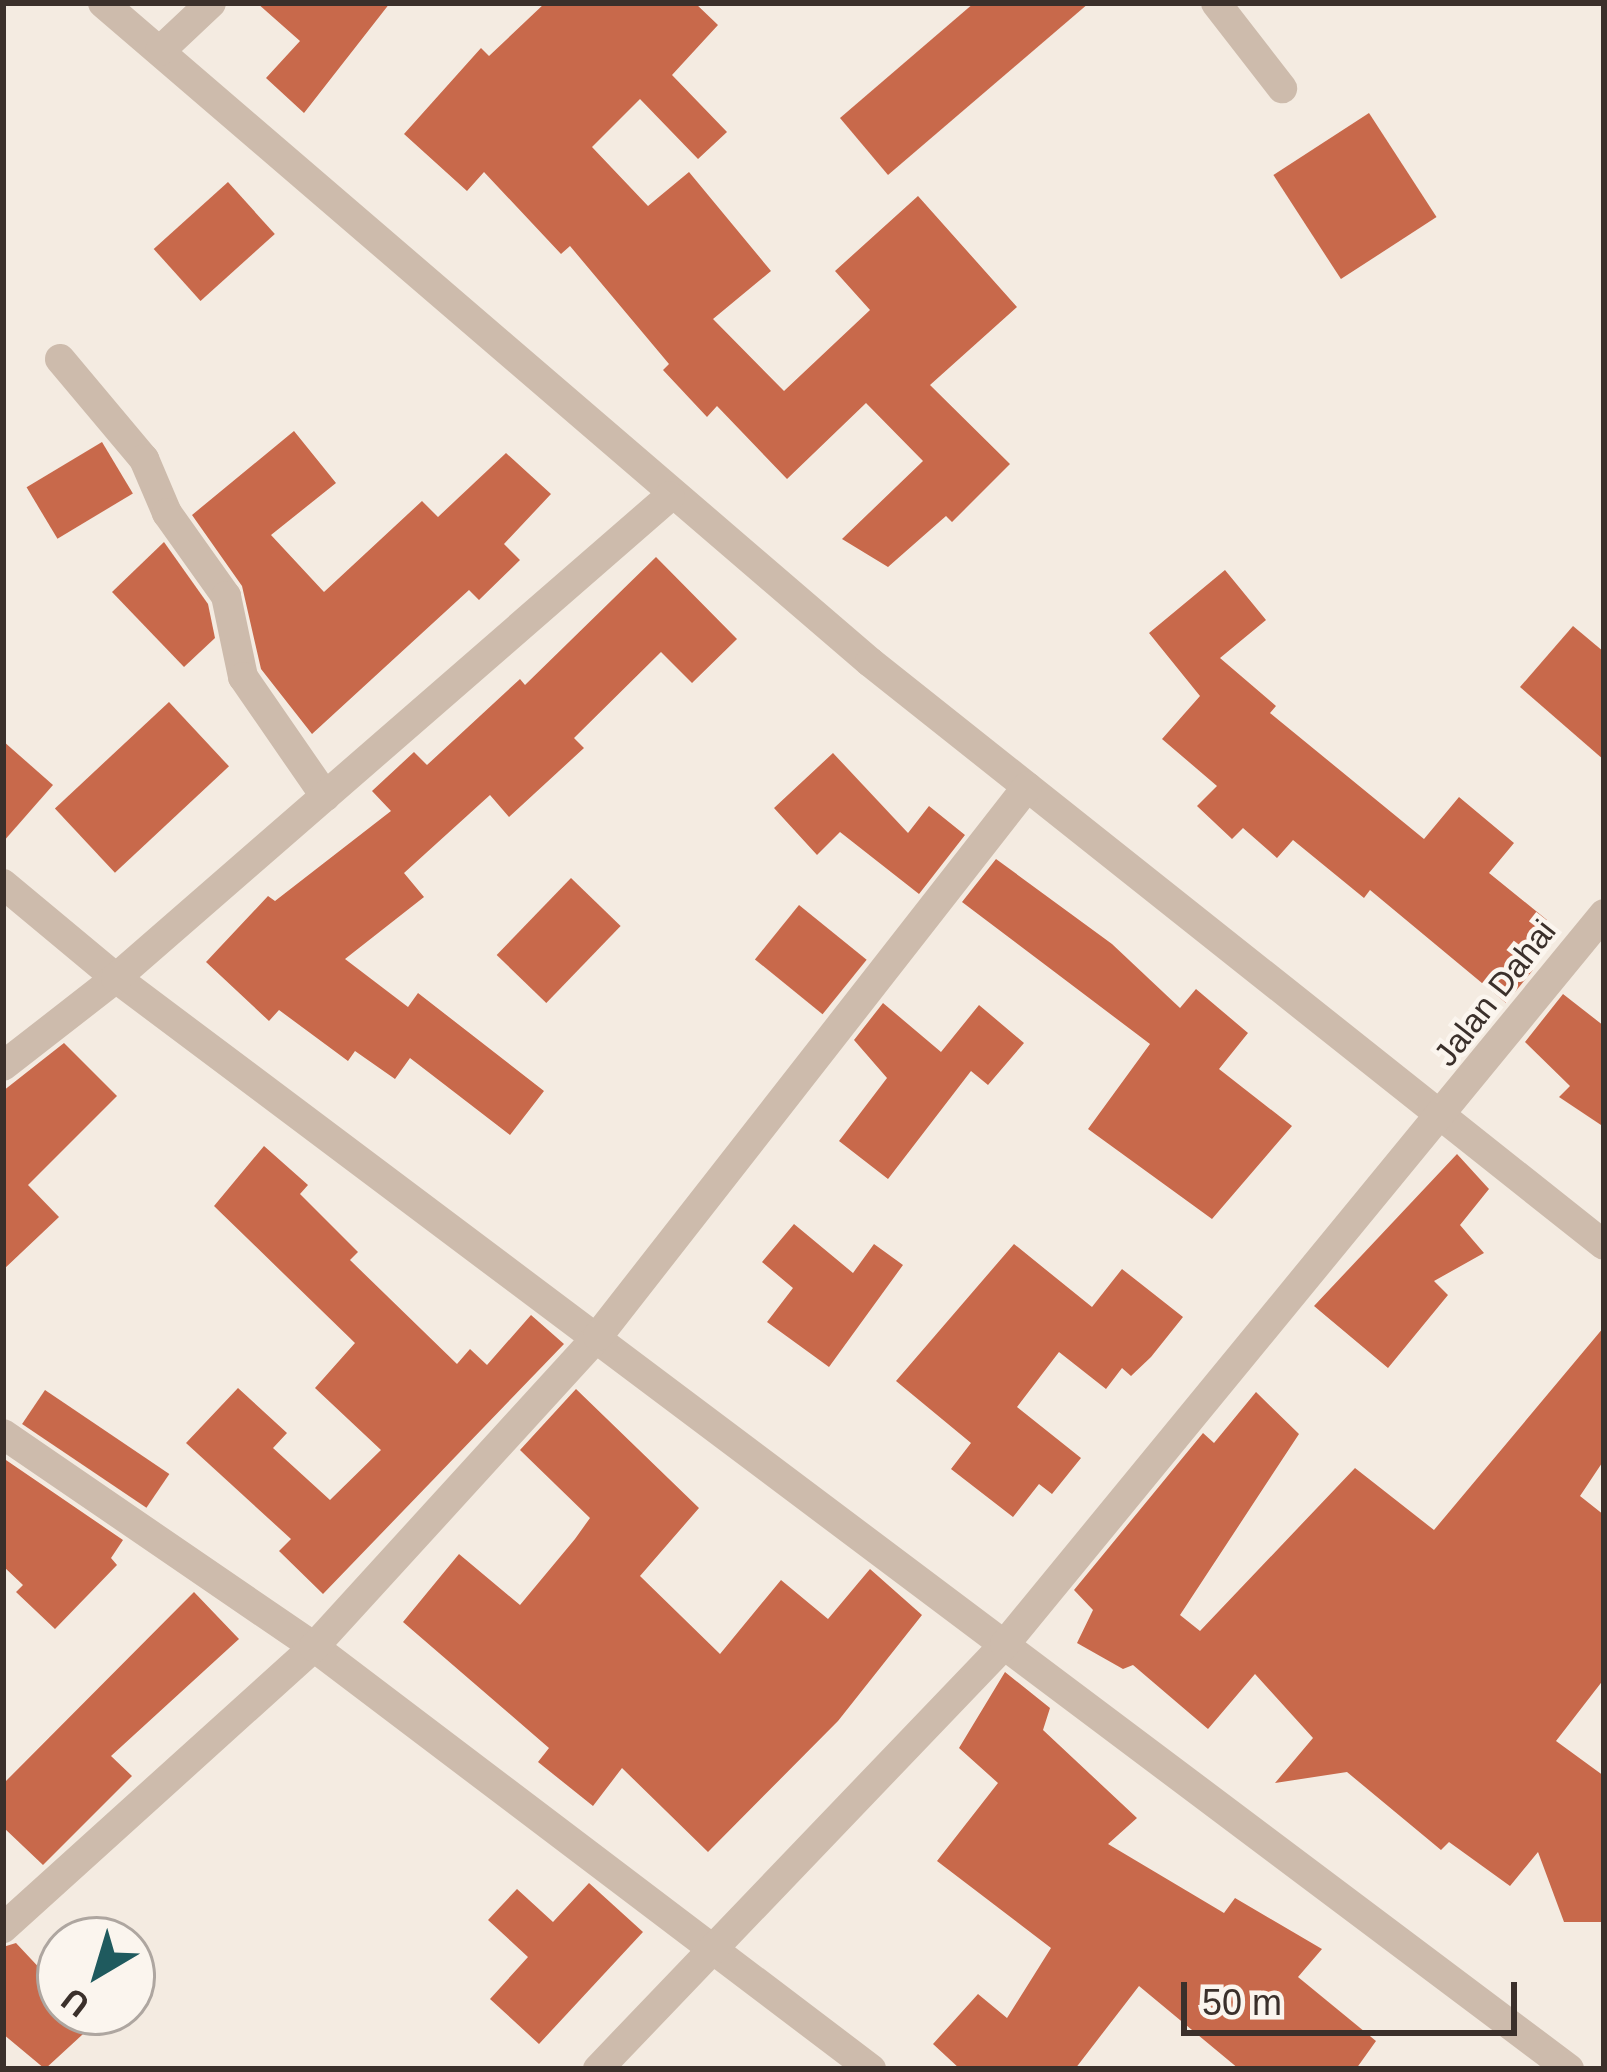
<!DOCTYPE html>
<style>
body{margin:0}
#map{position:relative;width:1607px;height:2072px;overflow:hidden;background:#f4ebe1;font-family:Arial,sans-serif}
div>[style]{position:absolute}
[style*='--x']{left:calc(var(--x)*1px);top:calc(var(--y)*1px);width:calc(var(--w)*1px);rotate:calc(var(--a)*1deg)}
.building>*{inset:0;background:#c8694b;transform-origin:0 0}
.minor>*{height:30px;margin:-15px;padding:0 15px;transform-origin:15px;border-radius:15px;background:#cdbbac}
span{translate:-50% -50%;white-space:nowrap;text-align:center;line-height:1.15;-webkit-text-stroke:9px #fbf5ee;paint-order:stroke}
.street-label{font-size:33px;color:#3b302b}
.frame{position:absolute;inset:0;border:6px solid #3b302b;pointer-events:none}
.north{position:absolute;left:36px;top:1916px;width:120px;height:120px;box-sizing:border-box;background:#fbf5ee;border:3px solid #aea6a0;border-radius:50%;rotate:218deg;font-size:33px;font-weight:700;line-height:48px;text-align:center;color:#3b302b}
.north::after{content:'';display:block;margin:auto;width:42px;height:54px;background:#1f5a5e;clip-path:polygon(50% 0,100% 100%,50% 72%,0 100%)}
.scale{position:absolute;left:1181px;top:1982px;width:336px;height:54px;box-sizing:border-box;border:6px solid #3b302b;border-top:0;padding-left:15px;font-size:36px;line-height:42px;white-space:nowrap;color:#3b302b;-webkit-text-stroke:9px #fbf5ee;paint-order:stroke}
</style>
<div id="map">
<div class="building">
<div style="clip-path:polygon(257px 3px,390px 3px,304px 113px,266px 78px,300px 41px)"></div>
<div style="clip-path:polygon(545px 3px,695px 3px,718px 25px,672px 75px,727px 132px,698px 159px,640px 99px,592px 147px,648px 206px,689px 172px,771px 271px,713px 319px,784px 391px,870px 310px,835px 271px,918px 196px,1017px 307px,930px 385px,1010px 464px,952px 522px,946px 516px,888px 567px,842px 539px,923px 461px,866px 403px,787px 479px,717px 406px,707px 417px,663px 370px,669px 364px,570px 246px,561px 254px,484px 172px,467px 191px,404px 134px,481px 48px,489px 56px)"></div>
<div style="clip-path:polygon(974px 3px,1089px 3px,888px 175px,840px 118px)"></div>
<div style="left:1369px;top:113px;width:124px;height:114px;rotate:57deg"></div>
<div style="left:228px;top:182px;width:70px;height:100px;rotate:48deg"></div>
<div style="clip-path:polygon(294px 431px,336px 483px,271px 535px,324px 592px,422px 501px,438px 517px,506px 453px,551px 494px,504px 544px,520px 560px,479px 600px,469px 590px,312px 734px,261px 669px,242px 586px,192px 515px)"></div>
<div style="left:102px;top:442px;width:60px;height:88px;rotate:59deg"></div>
<div style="clip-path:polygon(164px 542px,208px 604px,215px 638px,184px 667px,112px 592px)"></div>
<div style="clip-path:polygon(656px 557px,737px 639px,692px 683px,661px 652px,574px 738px,584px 748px,509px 817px,490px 795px,404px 873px,424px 897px,345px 959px,408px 1007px,418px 993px,544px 1091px,510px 1135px,410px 1058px,395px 1079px,355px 1051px,348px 1061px,279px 1010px,269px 1021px,206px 962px,268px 896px,275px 901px,391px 811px,372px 791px,414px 752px,427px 765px,520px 679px,525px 685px)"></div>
<div style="clip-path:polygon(1225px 570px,1266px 620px,1220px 658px,1276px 706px,1270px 713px,1424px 839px,1459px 797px,1514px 843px,1489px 873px,1547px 920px,1517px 958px,1533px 970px,1506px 1003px,1370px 890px,1364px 898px,1293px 840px,1277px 858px,1243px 828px,1232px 839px,1197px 806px,1217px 786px,1162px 739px,1200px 696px,1149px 633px)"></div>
<div style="clip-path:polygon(1573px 626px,1604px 652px,1604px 760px,1520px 687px)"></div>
<div style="left:169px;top:702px;width:88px;height:156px;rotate:47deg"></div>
<div style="clip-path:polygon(3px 741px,53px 785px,3px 842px)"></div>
<div style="clip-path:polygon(833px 753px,908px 833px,929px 806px,965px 835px,919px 894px,840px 832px,817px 855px,774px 808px)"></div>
<div style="clip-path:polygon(996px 859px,1112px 944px,1180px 1008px,1196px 989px,1248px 1033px,1219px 1069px,1292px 1126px,1212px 1219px,1088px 1129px,1150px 1044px,962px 902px)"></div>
<div style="left:571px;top:878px;width:69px;height:107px;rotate:44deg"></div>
<div style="left:799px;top:905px;width:87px;height:70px;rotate:39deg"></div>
<div style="clip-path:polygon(1563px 994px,1604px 1026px,1604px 1127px,1559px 1097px,1570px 1086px,1525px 1042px)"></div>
<div style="clip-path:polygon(883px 1003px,941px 1052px,979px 1005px,1024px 1043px,988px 1085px,971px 1071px,888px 1179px,839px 1141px,887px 1078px,854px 1040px)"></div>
<div style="clip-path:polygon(64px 1043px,117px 1096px,28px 1185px,59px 1217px,3px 1270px,3px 1091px)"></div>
<div style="clip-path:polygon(264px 1146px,308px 1185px,300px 1194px,358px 1252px,350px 1260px,457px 1364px,470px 1349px,487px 1365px,531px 1315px,564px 1344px,323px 1594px,279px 1551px,291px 1539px,186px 1443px,238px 1388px,287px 1433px,273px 1448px,330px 1500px,381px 1450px,315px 1388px,355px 1343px,214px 1206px)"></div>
<div style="clip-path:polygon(1457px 1154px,1489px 1189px,1460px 1225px,1484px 1253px,1434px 1281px,1448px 1295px,1388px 1368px,1314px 1306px)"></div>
<div style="clip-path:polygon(794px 1224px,853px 1273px,874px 1244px,903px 1265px,829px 1367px,767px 1322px,793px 1288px,762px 1262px)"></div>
<div style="clip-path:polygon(1014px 1244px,1092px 1307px,1122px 1269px,1183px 1317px,1151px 1357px,1131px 1376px,1122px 1368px,1106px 1389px,1059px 1352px,1017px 1407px,1081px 1458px,1052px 1494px,1039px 1484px,1013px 1517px,951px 1469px,971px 1443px,896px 1381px)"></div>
<div style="clip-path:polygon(1604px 1327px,1604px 1460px,1580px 1496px,1604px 1515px,1604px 1679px,1556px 1741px,1604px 1776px,1604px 1922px,1564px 1922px,1538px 1852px,1510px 1886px,1449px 1842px,1441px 1850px,1347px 1772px,1275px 1783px,1313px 1738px,1255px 1674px,1208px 1729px,1133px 1665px,1123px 1669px,1077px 1643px,1093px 1610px,1074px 1590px,1203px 1433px,1214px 1443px,1256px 1392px,1299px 1434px,1180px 1615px,1200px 1631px,1355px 1468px,1434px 1530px)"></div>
<div style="clip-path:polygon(576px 1389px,699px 1508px,640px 1576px,720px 1654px,781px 1580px,828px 1619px,870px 1569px,922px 1615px,838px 1721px,708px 1852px,622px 1768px,593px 1806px,538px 1762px,549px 1748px,403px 1622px,459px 1554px,520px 1605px,575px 1539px,590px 1518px,520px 1450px)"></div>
<div style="left:45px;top:1390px;width:150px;height:41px;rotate:34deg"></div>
<div style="clip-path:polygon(3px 1458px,123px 1540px,111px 1558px,117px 1565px,55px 1629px,16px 1592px,23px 1585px,3px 1566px)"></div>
<div style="clip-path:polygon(194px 1592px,239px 1639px,111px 1756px,132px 1776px,43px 1865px,3px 1827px,3px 1784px)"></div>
<div style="clip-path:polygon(1005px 1672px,1050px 1708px,1043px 1730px,1137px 1818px,1108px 1844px,1224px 1913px,1235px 1898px,1322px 1949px,1298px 1977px,1376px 2041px,1356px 2069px,1239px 2069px,1139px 1986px,1075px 2069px,960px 2069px,933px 2044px,978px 1994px,1007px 2018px,1051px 1948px,937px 1861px,998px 1783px,959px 1748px)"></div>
<div style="clip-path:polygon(589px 1883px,643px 1932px,539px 2044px,490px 1999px,528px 1957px,488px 1920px,517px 1889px,553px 1922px)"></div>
<div style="clip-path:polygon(16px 1943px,60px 1990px,60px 2012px,107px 2012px,45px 2069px,3px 2034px,3px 1947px)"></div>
</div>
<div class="minor">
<div style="--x:103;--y:3;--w:1011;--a:40.67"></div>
<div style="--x:870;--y:662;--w:937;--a:38.46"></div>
<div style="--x:1216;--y:3;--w:108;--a:52.2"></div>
<div style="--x:160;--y:51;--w:70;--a:-43.3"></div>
<div style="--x:60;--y:359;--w:131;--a:50"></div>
<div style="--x:144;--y:459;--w:59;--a:66.9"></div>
<div style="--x:167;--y:513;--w:102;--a:54.6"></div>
<div style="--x:226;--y:596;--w:83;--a:78.1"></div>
<div style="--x:243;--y:677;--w:145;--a:55.4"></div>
<div style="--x:3;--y:884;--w:147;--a:39.8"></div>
<div style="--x:116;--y:978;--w:1817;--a:36.9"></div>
<div style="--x:3;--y:1066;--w:143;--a:-37.9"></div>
<div style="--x:116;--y:978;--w:734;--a:-41.02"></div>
<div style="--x:3;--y:1434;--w:377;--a:34.4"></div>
<div style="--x:314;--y:1647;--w:699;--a:37.15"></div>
<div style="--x:3;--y:1928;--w:419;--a:-42.1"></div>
<div style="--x:314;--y:1647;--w:421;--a:-47.6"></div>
<div style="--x:598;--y:1336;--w:697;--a:-52"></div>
<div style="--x:598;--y:2069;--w:588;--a:-46.24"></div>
<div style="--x:1005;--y:1644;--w:944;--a:-50.63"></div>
</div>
<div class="street-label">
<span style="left:1495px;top:993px;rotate:-52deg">Jalan Dahai</span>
</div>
<div class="frame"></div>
<div class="north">U</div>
<div class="scale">50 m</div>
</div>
